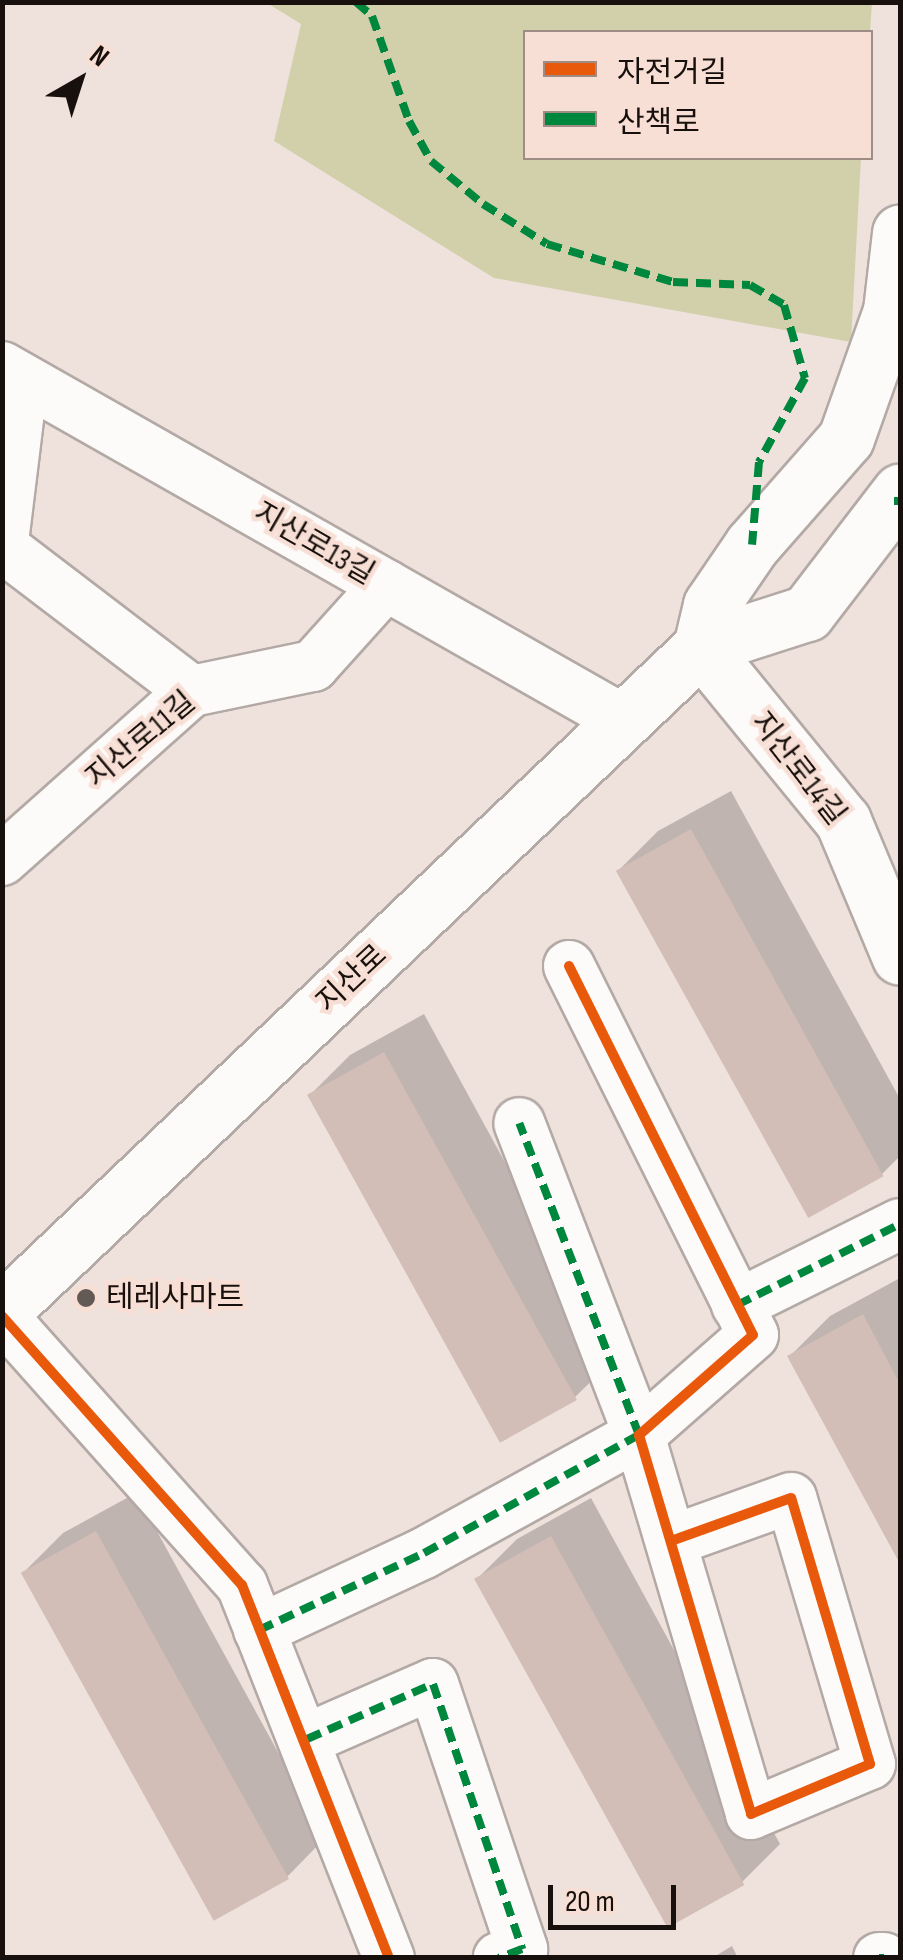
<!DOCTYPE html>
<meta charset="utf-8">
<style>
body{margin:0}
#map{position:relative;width:903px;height:1960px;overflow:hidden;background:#efe2dd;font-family:"Sofia Sans Condensed","Noto Sans KR",sans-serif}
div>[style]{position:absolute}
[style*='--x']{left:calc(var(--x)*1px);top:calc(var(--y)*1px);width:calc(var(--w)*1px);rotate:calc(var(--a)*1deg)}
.green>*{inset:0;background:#d2d0aa}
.shadow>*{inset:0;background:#0003}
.building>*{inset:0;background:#d2beb6;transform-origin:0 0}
.roads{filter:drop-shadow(2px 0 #b3a9a5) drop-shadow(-2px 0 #b3a9a5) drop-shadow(0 2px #b3a9a5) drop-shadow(0 -2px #b3a9a5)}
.minor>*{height:50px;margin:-25px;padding:0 25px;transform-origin:25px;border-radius:25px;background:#fdfbfa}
.tertiary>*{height:55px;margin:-27.5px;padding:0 27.5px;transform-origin:27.5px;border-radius:27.5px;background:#fdfbfa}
.secondary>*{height:55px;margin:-27.5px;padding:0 27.5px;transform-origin:27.5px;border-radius:27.5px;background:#fdfbfa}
.quiet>*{height:8px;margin-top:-4px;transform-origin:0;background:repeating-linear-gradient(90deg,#00873e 0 15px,transparent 0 23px)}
.cycleway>*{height:10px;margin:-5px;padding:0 5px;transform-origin:5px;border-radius:5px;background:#e8590c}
.dots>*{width:28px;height:28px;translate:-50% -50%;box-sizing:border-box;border:5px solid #f7dfd5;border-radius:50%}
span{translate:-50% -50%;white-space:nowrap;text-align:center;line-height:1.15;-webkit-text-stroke:9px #f7dfd5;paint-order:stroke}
.street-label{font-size:30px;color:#18100c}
.poi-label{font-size:30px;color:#18100c}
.left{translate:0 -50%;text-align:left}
.frame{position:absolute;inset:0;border:5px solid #18100c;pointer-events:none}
.legend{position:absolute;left:523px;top:30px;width:350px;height:130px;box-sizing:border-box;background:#f7dfd5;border:2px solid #9e8c85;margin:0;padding:12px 18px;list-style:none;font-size:30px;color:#18100c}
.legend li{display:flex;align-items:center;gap:20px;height:50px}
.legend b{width:50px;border:2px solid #9e8c85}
.north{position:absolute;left:30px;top:30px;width:100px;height:100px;-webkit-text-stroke:8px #f7dfd5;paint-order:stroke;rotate:39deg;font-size:28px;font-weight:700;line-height:40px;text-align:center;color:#18100c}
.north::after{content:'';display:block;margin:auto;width:35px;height:45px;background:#18100c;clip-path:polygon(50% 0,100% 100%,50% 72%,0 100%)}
.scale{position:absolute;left:548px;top:1885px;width:128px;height:45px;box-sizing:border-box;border:5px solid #18100c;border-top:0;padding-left:12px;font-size:30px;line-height:35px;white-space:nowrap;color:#18100c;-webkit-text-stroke:8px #f7dfd5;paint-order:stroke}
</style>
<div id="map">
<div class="green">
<div style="clip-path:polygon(267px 3px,872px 3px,870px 32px,526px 32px,526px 158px,861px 158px,851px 342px,494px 278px,274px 141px,301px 24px)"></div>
</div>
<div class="shadow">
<div style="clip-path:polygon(731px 791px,900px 1099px,900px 1156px,881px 1175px,618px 871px,658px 831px)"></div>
<div style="clip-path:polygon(424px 1014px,613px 1360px,573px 1399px,311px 1094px,350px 1055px)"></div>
<div style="clip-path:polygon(900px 1278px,900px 1558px,790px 1356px,830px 1316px)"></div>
<div style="clip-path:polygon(136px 1493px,325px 1838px,286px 1878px,23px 1573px,63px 1533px)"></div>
<div style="clip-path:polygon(591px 1498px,780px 1844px,740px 1884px,477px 1579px,517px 1539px)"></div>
<div style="clip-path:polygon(732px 1946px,738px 1958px,712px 1958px)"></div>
</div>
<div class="building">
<div style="left:691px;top:829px;width:397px;height:86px;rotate:61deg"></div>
<div style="left:384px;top:1052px;width:398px;height:88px;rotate:61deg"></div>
<div style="clip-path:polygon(863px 1314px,900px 1384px,900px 1564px,787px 1356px)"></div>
<div style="left:96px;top:1531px;width:398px;height:86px;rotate:61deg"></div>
<div style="left:551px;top:1536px;width:399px;height:88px;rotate:61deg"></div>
</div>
<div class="roads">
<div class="minor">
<div style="--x:2;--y:367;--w:717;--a:29.61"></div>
<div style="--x:4;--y:548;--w:236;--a:37.3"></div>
<div style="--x:2;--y:550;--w:172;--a:-83"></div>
<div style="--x:2;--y:860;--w:254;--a:-41.7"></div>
<div style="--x:192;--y:691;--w:124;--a:-11.7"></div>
<div style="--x:313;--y:666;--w:109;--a:-48"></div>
<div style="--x:569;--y:966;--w:412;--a:63.5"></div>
<div style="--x:753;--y:1335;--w:152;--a:138.7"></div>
<div style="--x:639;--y:1435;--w:395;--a:73.5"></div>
<div style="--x:751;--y:1814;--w:129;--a:-22.8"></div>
<div style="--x:870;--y:1764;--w:277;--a:-106.5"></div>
<div style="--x:791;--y:1498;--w:127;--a:160.3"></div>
<div style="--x:737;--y:1305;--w:182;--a:-26.4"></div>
<div style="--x:2;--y:1316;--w:361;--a:48.3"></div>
<div style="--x:242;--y:1585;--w:401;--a:68.5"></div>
<div style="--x:259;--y:1630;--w:182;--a:-25"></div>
<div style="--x:424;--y:1553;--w:245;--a:-28.8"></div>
<div style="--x:639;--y:1435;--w:334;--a:-111"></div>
<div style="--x:307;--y:1739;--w:137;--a:-23.6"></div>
<div style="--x:433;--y:1684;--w:280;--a:71.4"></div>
<div style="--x:522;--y:1949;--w:25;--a:159"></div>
<div style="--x:879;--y:1958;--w:5;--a:0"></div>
</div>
<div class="tertiary">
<div style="--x:701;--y:647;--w:225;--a:50.8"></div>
<div style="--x:843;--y:821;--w:147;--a:67.3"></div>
</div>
<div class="secondary">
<div style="--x:701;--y:647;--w:43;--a:-76.6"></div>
<div style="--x:711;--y:605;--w:73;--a:-55.7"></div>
<div style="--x:752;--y:545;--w:142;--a:-48.7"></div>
<div style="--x:846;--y:438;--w:135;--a:-70.5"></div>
<div style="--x:891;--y:311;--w:79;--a:-83.4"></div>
<div style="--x:2;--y:1311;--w:964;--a:-43.53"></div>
<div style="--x:701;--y:647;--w:111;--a:-17.8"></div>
<div style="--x:807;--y:613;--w:153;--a:-52.5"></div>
</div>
</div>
<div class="quiet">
<div style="--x:356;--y:2;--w:21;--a:41"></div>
<div style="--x:372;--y:16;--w:111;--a:70.6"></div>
<div style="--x:409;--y:121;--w:46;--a:61.2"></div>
<div style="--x:431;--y:161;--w:67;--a:39.6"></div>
<div style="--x:483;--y:204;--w:75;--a:32"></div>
<div style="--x:547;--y:244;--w:132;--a:16.8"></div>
<div style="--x:673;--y:282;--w:77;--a:2.2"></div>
<div style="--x:750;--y:285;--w:39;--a:30"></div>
<div style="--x:784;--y:305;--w:76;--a:74"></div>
<div style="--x:805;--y:378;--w:96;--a:118.7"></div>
<div style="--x:759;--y:462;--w:83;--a:94.8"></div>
<div style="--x:894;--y:501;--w:6;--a:0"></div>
<div style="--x:737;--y:1305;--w:182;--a:-26.4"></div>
<div style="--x:259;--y:1630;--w:182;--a:-25"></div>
<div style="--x:424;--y:1553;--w:245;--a:-28.8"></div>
<div style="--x:639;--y:1435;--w:334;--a:-111"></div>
<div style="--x:307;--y:1739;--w:137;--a:-23.6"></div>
<div style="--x:433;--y:1684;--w:280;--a:71.4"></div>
<div style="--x:522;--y:1949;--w:25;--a:159"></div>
<div style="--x:879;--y:1958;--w:5;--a:0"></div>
</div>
<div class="cycleway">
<div style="--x:569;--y:966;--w:412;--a:63.5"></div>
<div style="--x:753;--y:1335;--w:152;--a:138.7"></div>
<div style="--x:639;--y:1435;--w:395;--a:73.5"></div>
<div style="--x:751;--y:1814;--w:129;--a:-22.8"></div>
<div style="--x:870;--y:1764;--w:277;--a:-106.5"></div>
<div style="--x:791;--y:1498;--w:127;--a:160.3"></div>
<div style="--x:2;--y:1316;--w:361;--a:48.3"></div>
<div style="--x:242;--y:1585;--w:401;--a:68.5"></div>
</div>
<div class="dots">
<div style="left:86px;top:1298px;background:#635a55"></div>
</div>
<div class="street-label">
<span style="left:314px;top:544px;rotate:30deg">지산로13길</span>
<span style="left:141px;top:740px;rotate:-40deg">지산로11길</span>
<span style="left:798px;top:769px;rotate:52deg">지산로14길</span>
<span style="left:352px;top:979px;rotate:-43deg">지산로</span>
</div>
<div class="poi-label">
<span class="left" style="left:106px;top:1298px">테레사마트</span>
</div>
<div class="frame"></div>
<ul class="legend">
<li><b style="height:12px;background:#e8590c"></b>자전거길</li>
<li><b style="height:12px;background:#00873e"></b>산책로</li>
</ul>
<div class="north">N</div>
<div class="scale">20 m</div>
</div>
